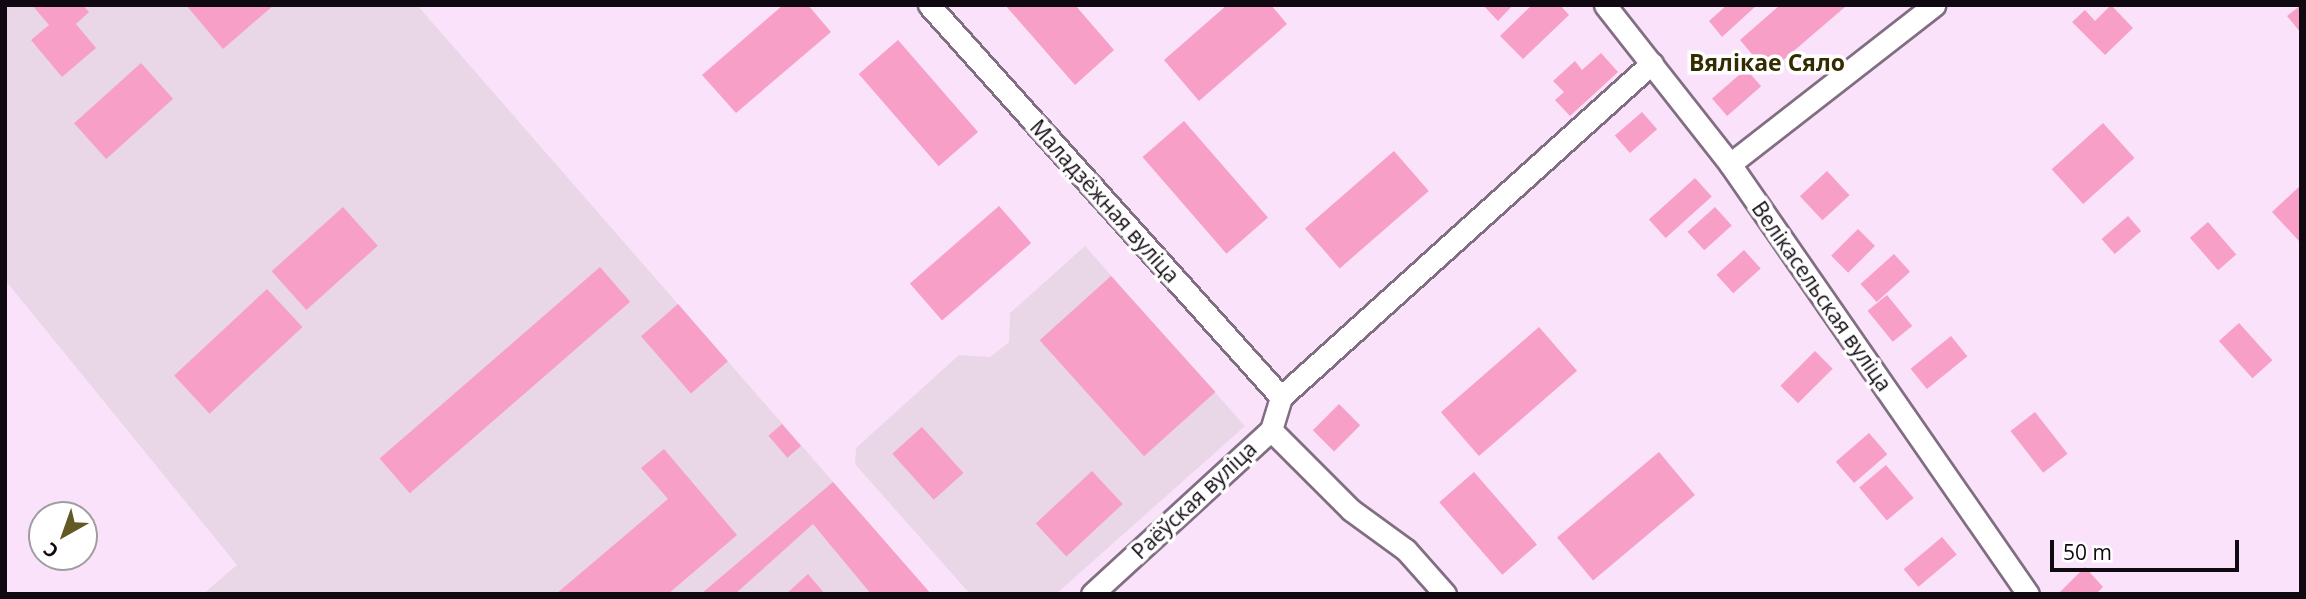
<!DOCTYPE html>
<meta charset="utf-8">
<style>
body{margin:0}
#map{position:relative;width:2306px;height:599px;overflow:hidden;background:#fae3fa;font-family:"Open Sans",sans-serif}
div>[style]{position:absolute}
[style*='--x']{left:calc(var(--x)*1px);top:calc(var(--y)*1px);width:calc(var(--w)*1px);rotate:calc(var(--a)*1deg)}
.industrial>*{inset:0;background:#e9d7e8}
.building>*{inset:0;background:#f79fc7;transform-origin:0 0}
.roads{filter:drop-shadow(2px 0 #826e82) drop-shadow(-2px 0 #826e82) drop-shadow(0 2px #826e82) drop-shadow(0 -2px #826e82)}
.street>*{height:21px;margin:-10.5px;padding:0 10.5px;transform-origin:10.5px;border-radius:10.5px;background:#fff}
span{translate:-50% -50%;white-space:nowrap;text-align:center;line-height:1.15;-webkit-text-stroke:7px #fff;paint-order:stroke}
.street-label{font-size:21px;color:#110911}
.neighbourhood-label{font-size:23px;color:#342c01;font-weight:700}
.frame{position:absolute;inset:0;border:7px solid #110911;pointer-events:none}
.north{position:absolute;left:28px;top:501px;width:70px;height:70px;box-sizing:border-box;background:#fff;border:2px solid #a09da0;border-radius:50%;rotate:220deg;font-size:19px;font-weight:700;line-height:28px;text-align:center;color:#110911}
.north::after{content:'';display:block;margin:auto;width:24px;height:32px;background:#625925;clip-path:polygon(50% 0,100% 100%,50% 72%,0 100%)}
.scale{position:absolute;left:2050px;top:540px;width:189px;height:32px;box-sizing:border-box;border:4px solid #110911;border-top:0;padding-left:9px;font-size:21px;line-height:24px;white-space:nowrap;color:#110911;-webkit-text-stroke:5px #fff;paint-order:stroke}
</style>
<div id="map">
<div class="industrial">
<div style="clip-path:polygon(5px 5px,417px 5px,931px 594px,203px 594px,237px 565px,5px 280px)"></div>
<div style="clip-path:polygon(1085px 246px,1245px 426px,1056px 594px,970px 594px,855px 464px,856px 448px,959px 355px,990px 357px,1009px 342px,1010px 313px)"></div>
</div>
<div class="building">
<div style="clip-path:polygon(32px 5px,83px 5px,89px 12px,76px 24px,96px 48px,62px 77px,31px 40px,49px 25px)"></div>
<div style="clip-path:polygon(186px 5px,274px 5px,223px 49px)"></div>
<div style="clip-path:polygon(783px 5px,808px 5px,831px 32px,736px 113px,702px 75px)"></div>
<div style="clip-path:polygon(1005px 5px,1075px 5px,1114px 50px,1075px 85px)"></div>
<div style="clip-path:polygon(1227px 5px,1271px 5px,1287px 24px,1199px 101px,1164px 60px)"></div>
<div style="clip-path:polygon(1483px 5px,1513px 5px,1498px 21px)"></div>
<div style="clip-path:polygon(1532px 5px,1560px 5px,1569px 15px,1523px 59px,1500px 36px)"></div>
<div style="clip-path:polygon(1727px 5px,1757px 5px,1722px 37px,1709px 21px)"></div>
<div style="clip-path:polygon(1780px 5px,1845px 7px,1768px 73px,1740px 40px)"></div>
<div style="clip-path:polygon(2111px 5px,2133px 28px,2105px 55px,2072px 22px,2085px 10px,2095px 21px)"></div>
<div style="clip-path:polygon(2301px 5px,2301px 33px,2287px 16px)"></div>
<div style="left:898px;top:40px;width:122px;height:52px;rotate:49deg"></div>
<div style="clip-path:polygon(1601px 53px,1618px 72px,1570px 116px,1555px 100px,1564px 92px,1553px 81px,1575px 61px,1582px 70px)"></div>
<div style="left:141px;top:63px;width:48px;height:90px;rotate:48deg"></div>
<div style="left:1746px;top:69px;width:23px;height:45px;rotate:49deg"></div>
<div style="left:1642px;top:112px;width:23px;height:36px;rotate:49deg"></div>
<div style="left:1184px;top:121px;width:128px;height:55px;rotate:49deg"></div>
<div style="left:2103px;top:123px;width:47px;height:69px;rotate:48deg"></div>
<div style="left:1394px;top:151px;width:53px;height:118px;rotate:49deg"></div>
<div style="left:1827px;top:171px;width:33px;height:37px;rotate:47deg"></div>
<div style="left:1695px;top:178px;width:25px;height:62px;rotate:48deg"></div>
<div style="clip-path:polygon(2301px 185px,2301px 239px,2299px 241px,2272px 212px)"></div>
<div style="left:999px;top:206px;width:49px;height:118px;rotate:49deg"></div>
<div style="left:343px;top:207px;width:52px;height:96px;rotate:48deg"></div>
<div style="left:1715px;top:207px;width:25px;height:37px;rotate:48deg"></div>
<div style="left:2128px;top:216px;width:20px;height:35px;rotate:49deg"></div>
<div style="left:2208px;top:222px;width:43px;height:24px;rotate:49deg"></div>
<div style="left:1858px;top:229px;width:24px;height:38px;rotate:45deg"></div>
<div style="left:1744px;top:250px;width:25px;height:37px;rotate:48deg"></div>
<div style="left:1894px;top:254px;width:24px;height:45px;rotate:48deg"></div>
<div style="left:600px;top:267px;width:46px;height:292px;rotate:49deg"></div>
<div style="left:1111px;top:276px;width:156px;height:96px;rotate:48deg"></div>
<div style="left:267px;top:289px;width:52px;height:127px;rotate:47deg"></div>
<div style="left:1887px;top:295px;width:40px;height:25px;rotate:51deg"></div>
<div style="left:678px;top:304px;width:76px;height:49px;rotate:49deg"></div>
<div style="left:2239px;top:323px;width:50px;height:27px;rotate:48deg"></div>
<div style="left:1539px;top:327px;width:58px;height:130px;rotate:49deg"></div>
<div style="left:1951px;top:336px;width:26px;height:52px;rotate:51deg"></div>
<div style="left:1815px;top:351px;width:25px;height:49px;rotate:45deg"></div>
<div style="left:1339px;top:404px;width:30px;height:37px;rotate:45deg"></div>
<div style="left:2035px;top:412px;width:53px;height:31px;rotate:52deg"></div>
<div style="left:782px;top:424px;width:29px;height:18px;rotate:49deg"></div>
<div style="left:922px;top:427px;width:62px;height:40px;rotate:48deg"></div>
<div style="left:1869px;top:433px;width:28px;height:44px;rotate:49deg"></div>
<div style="clip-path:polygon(664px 449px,737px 535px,668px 594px,556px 594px,668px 499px,641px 468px)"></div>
<div style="left:1659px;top:452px;width:56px;height:133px;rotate:50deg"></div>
<div style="left:1886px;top:465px;width:43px;height:35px;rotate:50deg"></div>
<div style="left:1092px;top:471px;width:45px;height:77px;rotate:47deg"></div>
<div style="left:1474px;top:472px;width:96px;height:46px;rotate:49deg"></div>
<div style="clip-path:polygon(833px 482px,931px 594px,871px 594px,813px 524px,735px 594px,701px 594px)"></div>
<div style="left:1942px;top:537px;width:23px;height:50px;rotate:50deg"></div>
<div style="clip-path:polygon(2085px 567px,2103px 587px,2096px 594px,2058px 594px)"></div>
<div style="clip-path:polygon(808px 574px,825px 594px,786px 594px)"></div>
</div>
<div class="roads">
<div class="street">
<div style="--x:929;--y:5;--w:527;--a:48.08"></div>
<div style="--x:1605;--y:5;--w:202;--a:51.8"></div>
<div style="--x:1730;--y:164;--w:523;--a:55.28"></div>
<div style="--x:1730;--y:164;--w:259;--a:-37.9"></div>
<div style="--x:1281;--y:397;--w:499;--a:-42"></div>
<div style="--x:1271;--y:430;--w:113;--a:45"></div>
<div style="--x:1351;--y:510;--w:68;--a:36"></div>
<div style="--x:1406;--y:550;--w:59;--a:48.4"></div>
<div style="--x:1092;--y:594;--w:243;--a:-42.5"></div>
<div style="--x:1271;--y:430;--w:34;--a:-73"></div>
</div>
</div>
<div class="street-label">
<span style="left:1105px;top:201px;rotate:48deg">Маладзёжная вуліца</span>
<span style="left:1822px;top:296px;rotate:55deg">Велікасельская вуліца</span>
<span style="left:1194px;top:500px;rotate:-43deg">Раёўская вуліца</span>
</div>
<div class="neighbourhood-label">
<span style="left:1767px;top:62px">Вялікае Сяло</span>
</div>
<div class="frame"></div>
<div class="north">С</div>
<div class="scale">50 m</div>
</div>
